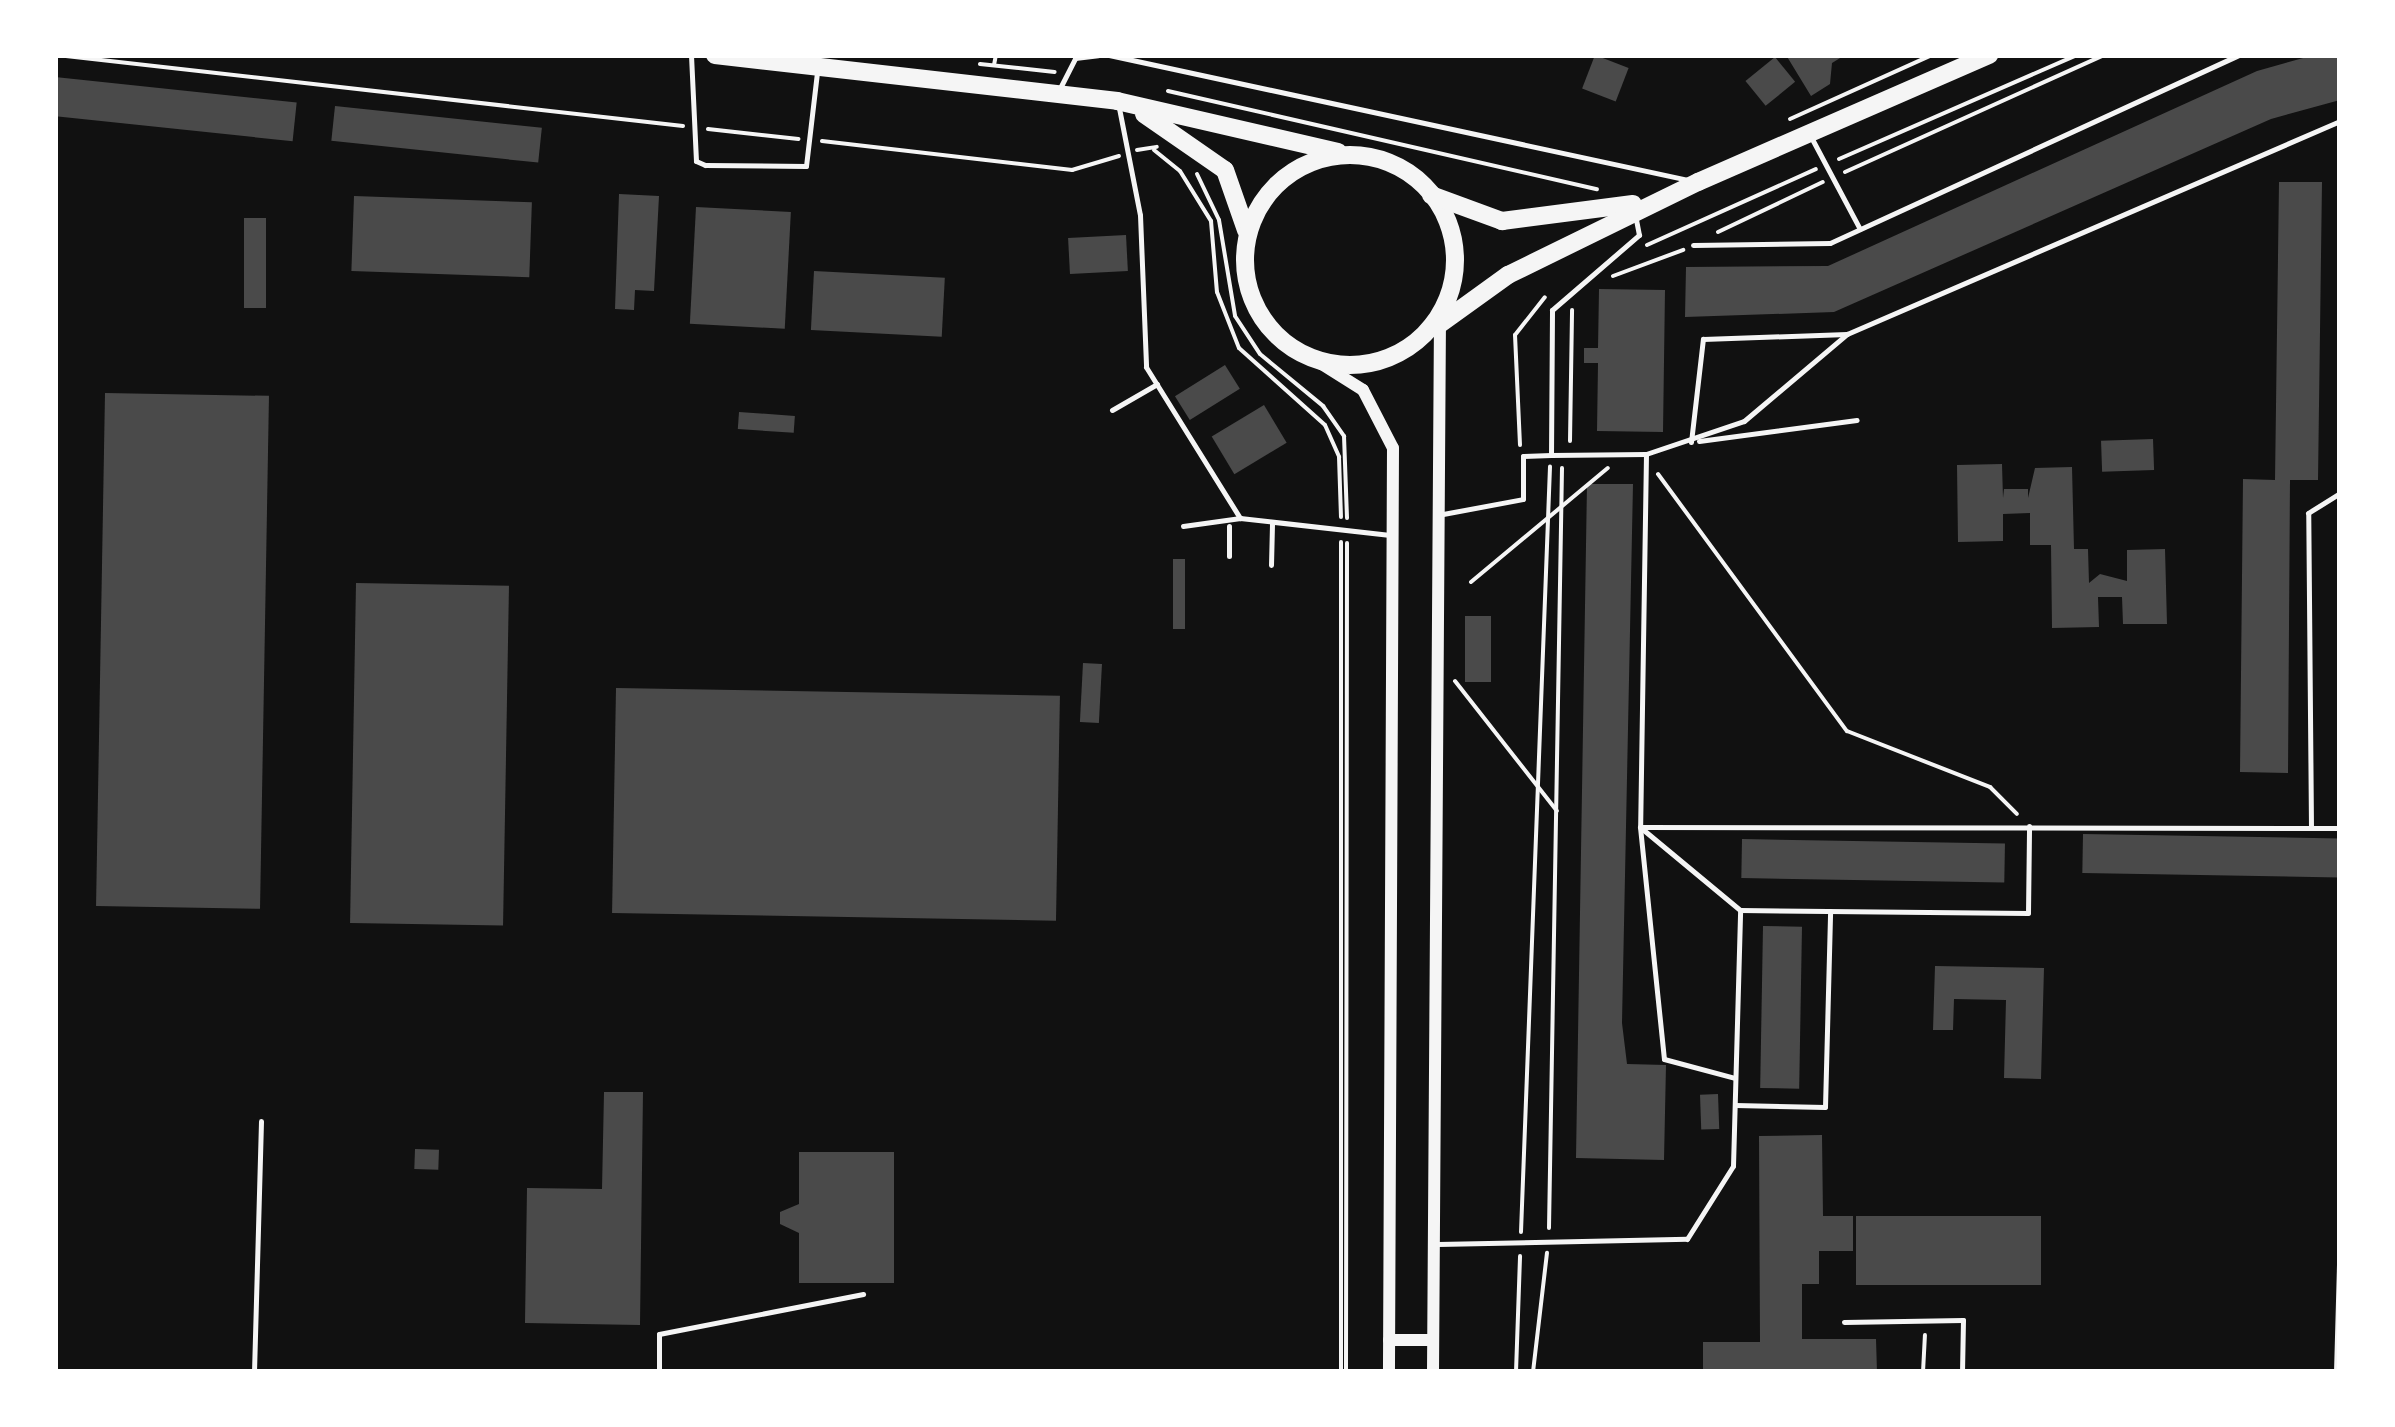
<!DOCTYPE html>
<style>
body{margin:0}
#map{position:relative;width:2395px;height:1427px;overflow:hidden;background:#111;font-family:Arial,sans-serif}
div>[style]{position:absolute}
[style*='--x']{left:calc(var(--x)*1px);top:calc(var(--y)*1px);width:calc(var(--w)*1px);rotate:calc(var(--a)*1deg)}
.building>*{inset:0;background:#4a4a4a;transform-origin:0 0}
.path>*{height:4px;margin:-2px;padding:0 2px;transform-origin:2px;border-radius:2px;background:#f5f5f5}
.service>*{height:5px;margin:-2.5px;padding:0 2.5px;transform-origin:2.5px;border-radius:2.5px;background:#f5f5f5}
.tertiary>*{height:12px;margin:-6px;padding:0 6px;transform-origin:6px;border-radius:6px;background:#f5f5f5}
.primary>*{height:18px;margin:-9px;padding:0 9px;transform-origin:9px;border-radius:9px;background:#f5f5f5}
.primary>.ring{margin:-9px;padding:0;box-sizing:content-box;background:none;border:18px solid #f5f5f5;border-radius:50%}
span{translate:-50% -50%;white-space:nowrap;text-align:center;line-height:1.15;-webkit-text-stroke:8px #fff;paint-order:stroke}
.frame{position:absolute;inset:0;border:58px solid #fff;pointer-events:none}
</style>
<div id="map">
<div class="building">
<div style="left:1595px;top:55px;width:36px;height:36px;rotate:21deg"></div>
<div style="clip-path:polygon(1786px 55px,1845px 55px,1832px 63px,1830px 84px,1811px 96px)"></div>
<div style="clip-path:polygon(2314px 55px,2340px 55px,2340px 100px,2271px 119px,1834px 312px,1685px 317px,1686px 267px,1828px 266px,2257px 71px)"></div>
<div style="left:1775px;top:57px;width:32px;height:38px;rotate:51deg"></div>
<div style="left:55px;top:77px;width:243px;height:39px;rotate:6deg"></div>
<div style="left:335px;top:106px;width:208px;height:35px;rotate:6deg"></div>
<div style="clip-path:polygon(2279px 182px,2322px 182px,2318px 480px,2290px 480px,2288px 773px,2240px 772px,2243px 479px,2275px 480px)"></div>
<div style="clip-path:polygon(619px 194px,659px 196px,654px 291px,635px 290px,634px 310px,615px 309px)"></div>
<div style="left:354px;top:196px;width:178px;height:75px;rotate:2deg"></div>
<div style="left:696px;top:207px;width:95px;height:117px;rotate:3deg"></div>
<div style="left:266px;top:218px;width:90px;height:22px;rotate:90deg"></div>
<div style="left:1126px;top:235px;width:36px;height:58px;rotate:87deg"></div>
<div style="left:814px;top:271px;width:131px;height:59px;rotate:3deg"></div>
<div style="clip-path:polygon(1599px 289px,1665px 290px,1663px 432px,1597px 431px,1598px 363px,1584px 363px,1584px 348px,1598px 348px)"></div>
<div style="left:1225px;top:365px;width:28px;height:59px;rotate:58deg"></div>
<div style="left:105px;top:393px;width:164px;height:513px;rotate:1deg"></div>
<div style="left:1264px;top:405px;width:44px;height:61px;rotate:59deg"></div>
<div style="left:739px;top:412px;width:56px;height:17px;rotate:4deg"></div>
<div style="left:2153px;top:439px;width:31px;height:52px;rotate:88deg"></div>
<div style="clip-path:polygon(2002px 464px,2003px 498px,2004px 489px,2028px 489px,2028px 498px,2035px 468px,2072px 467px,2074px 549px,2088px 549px,2089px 583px,2100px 574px,2127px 581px,2127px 550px,2165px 549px,2167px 624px,2123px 624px,2122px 597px,2098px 597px,2099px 627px,2052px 628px,2051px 545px,2030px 545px,2030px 513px,2003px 514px,2003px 541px,1958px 542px,1957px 465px)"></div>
<div style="clip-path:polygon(1587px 484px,1633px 484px,1622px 1023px,1627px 1064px,1666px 1065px,1664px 1160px,1576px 1158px)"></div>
<div style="left:1173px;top:559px;width:12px;height:70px"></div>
<div style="left:356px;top:583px;width:153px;height:340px;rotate:1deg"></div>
<div style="left:1465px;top:616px;width:26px;height:66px"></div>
<div style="left:1083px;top:663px;width:19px;height:59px;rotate:3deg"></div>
<div style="left:616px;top:688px;width:444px;height:225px;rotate:1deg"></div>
<div style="left:2083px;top:834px;width:257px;height:39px;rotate:1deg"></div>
<div style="left:1742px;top:839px;width:263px;height:39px;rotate:1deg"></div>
<div style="left:1763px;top:926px;width:39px;height:162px;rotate:1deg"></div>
<div style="clip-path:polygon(1935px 966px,2044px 968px,2041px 1079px,2004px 1078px,2006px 1000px,1954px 999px,1953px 1030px,1933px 1030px)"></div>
<div style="clip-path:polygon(604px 1092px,643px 1092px,640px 1325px,525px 1323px,527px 1188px,602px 1189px)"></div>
<div style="left:1718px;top:1094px;width:35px;height:18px;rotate:88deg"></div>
<div style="clip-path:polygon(1822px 1135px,1823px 1216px,1853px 1216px,1853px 1251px,1819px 1251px,1819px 1284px,1802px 1284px,1802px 1339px,1876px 1339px,1877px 1372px,1703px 1372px,1703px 1342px,1760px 1342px,1759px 1136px)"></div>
<div style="left:415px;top:1149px;width:24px;height:20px;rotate:2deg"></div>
<div style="clip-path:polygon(799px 1152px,894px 1152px,894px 1283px,799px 1283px,799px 1233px,780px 1224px,780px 1212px,799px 1204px)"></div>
<div style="left:1856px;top:1216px;width:185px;height:69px"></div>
</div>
<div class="path">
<div style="--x:57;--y:55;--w:630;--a:6.47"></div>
<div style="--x:980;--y:64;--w:75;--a:6.1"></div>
<div style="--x:994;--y:65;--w:10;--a:-79"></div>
<div style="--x:1168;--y:91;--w:440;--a:12.9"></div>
<div style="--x:1790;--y:119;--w:156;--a:-24.3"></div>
<div style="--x:708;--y:129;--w:91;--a:6.3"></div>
<div style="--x:822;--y:141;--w:252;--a:6.6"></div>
<div style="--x:1072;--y:170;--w:49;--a:-16.6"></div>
<div style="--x:1137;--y:150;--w:20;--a:-9"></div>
<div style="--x:1154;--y:150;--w:33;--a:39"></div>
<div style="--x:1180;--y:171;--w:59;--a:58.2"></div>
<div style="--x:1211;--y:221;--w:71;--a:85.2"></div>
<div style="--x:1217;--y:292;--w:60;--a:68.6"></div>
<div style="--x:1239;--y:348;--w:115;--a:41.8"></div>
<div style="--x:1325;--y:425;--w:35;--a:66"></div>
<div style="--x:1339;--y:457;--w:60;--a:88.1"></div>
<div style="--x:1839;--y:159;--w:260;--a:-23.6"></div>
<div style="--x:1845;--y:172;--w:284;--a:-24.3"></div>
<div style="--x:1197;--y:174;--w:51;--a:64.4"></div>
<div style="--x:1219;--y:220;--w:97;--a:80.5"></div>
<div style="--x:1235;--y:316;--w:45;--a:56.7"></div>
<div style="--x:1260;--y:354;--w:82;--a:39.5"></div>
<div style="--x:1323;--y:406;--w:37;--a:55"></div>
<div style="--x:1344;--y:436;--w:82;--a:87.9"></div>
<div style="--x:1718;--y:232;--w:116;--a:-25.5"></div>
<div style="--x:1647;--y:245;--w:185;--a:-24.2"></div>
<div style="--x:1613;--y:276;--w:75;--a:-20.4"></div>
<div style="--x:1570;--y:441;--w:131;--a:-89.1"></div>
<div style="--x:1520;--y:445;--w:110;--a:-92.6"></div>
<div style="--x:1515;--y:335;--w:48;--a:-51.7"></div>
<div style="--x:1658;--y:474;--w:319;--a:53.7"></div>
<div style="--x:1847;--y:731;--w:154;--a:21.4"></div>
<div style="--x:1990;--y:787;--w:38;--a:45"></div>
<div style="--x:1471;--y:582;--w:178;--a:-39.8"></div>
<div style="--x:1455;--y:681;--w:165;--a:51.9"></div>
<div style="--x:1549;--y:1228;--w:760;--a:-89.02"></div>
<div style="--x:1521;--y:1232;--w:766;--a:-87.83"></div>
<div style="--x:1341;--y:1372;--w:830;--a:-90"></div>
<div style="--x:1346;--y:1372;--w:829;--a:-89.93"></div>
<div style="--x:1516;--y:1372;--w:116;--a:-88"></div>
<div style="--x:1533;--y:1372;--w:120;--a:-83.3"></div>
<div style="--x:1923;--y:1372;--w:37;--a:-87"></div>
</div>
<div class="service">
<div style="--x:691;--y:55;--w:106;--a:87.3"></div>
<div style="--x:696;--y:161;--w:10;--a:24"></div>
<div style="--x:705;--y:165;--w:101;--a:0.6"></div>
<div style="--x:806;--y:166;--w:94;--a:-83.3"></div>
<div style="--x:1109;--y:55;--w:592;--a:12.18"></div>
<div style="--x:1059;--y:90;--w:36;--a:-63"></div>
<div style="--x:1075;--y:58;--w:23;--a:-7"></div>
<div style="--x:1119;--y:108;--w:109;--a:78.9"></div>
<div style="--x:1140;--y:215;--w:152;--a:87.7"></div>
<div style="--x:1146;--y:367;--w:178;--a:58.1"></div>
<div style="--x:2340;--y:121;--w:40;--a:90"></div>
<div style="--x:1811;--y:137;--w:104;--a:62"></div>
<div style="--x:1693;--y:245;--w:137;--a:-0.8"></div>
<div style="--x:1830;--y:243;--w:449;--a:-24.7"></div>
<div style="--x:1112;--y:410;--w:52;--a:-30"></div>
<div style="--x:1699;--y:441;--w:159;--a:-7.6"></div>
<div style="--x:1691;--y:442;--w:104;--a:-83.4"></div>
<div style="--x:1703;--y:339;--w:144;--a:-2"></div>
<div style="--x:1646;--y:454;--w:373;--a:90.9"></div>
<div style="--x:1640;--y:827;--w:233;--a:84.1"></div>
<div style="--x:1664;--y:1059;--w:73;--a:15"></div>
<div style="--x:1551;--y:455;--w:95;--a:-0.6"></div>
<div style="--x:1646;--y:454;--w:103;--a:-18.6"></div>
<div style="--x:1744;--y:421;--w:135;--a:-40.2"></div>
<div style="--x:1847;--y:334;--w:537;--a:-23.37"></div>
<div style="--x:1443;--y:514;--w:81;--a:-10.6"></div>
<div style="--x:1523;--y:499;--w:43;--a:-90"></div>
<div style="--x:1523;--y:456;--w:28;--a:-2"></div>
<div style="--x:1551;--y:455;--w:145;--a:-89.6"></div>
<div style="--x:1552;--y:310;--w:115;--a:-40.8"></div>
<div style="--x:1639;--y:235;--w:16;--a:-101"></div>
<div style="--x:1183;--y:526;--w:58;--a:-8"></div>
<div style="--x:1240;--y:518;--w:151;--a:6.5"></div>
<div style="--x:1229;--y:556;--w:30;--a:-90"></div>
<div style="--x:1271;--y:565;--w:42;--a:-88.6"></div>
<div style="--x:1643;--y:827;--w:697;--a:0.08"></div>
<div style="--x:2311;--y:828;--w:315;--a:-90.5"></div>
<div style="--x:2308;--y:513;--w:38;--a:-32"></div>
<div style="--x:1740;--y:910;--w:288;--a:0.6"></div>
<div style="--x:2028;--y:913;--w:87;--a:-89.3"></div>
<div style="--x:1735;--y:1105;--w:90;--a:1.3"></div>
<div style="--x:1825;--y:1107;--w:196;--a:-88.5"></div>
<div style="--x:1438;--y:1244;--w:249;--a:-1.2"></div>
<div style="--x:1687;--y:1239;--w:86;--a:-57.8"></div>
<div style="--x:1733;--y:1166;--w:256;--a:-88.4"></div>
<div style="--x:1740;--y:910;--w:130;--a:-140.3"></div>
<div style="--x:1844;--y:1322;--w:119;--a:-1"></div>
<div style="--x:1963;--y:1320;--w:52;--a:91.1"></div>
<div style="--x:254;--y:1372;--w:251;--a:-88.4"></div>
<div style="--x:659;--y:1372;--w:38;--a:-90"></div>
<div style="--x:659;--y:1334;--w:208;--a:-11.1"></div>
<div style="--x:2336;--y:1372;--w:142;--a:-88.4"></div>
</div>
<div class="tertiary">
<div style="--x:1312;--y:358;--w:60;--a:32.1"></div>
<div style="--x:1363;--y:390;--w:65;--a:62.7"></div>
<div style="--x:1393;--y:448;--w:924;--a:90.25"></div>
<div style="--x:1389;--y:1340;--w:44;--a:0"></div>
<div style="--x:1433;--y:1372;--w:1048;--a:-89.62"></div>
</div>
<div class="primary">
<div style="--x:715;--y:55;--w:405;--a:6.5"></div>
<div style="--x:1117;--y:101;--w:227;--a:13"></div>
<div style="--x:1144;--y:114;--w:98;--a:34.7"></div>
<div style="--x:1225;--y:170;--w:64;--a:70.7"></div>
<div class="ring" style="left:1245px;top:155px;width:192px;height:192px"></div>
<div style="--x:1431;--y:195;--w:76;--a:20.1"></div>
<div style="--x:1502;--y:221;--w:132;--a:-7.4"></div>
<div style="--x:1440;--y:324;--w:84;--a:-35.8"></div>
<div style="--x:1508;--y:275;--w:212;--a:-26.1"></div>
<div style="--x:1698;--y:182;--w:318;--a:-23.6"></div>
</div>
<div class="frame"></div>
</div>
